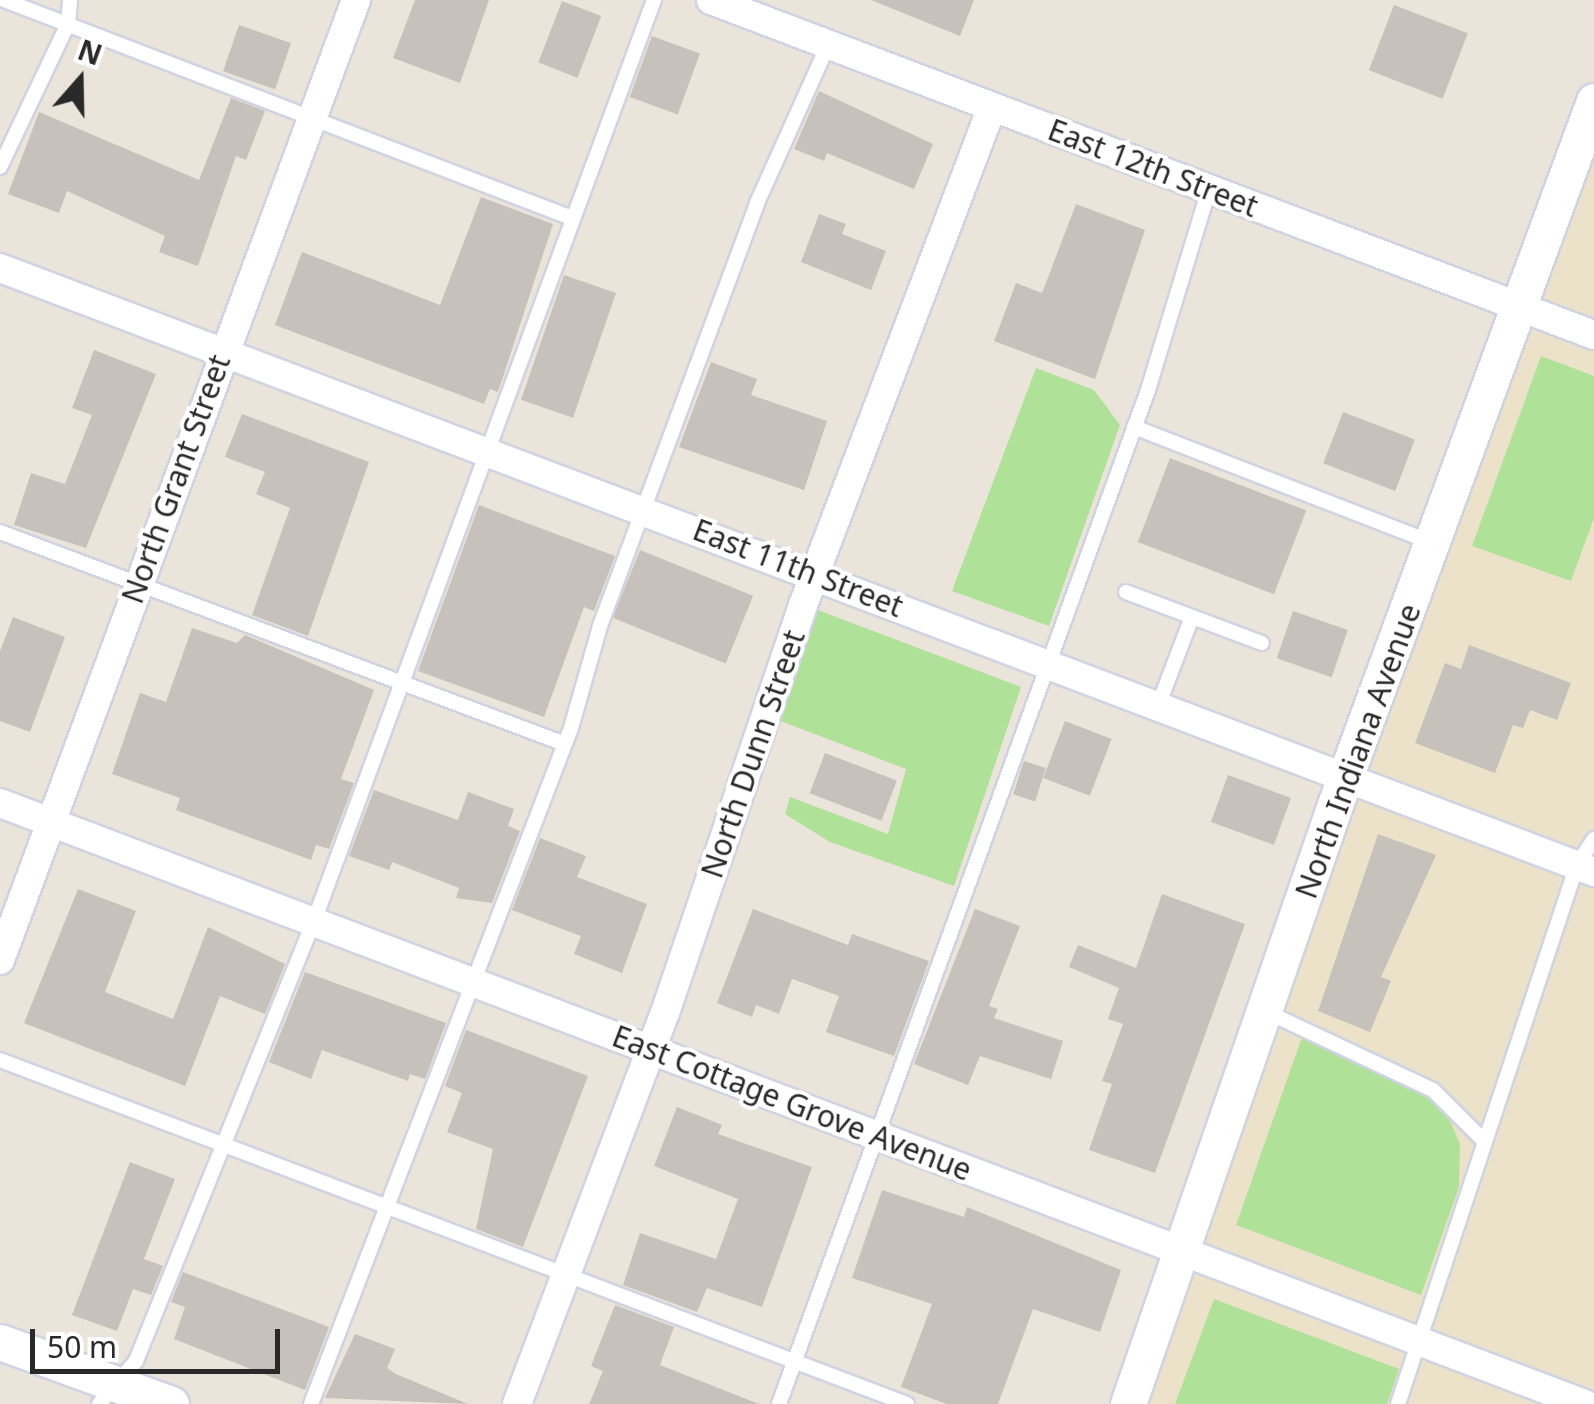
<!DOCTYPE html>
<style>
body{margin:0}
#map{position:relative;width:1594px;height:1404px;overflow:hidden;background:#ebe4db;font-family:"Noto Sans",sans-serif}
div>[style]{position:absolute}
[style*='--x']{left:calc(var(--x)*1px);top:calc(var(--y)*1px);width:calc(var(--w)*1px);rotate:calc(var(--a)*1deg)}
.education>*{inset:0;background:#ece2ca}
.green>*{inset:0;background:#afe198}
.building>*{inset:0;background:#c6c1ba;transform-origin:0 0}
.roads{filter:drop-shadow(2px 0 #d0d3e1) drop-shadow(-2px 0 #d0d3e1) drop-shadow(0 2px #d0d3e1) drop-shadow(0 -2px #d0d3e1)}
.service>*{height:14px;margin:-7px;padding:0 7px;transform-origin:7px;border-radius:7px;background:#fff}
.minor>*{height:28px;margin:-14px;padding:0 14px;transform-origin:14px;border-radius:14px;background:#fff}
.tertiary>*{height:35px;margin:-17.5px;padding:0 17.5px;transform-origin:17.5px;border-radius:17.5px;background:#fff}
span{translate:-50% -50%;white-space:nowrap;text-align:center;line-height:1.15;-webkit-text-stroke:8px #fff;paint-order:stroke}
.street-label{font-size:30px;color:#292929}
.north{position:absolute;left:30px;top:30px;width:100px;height:100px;-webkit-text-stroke:8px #fff;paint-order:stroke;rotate:20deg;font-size:28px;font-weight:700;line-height:40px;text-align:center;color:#292929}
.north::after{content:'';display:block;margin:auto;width:35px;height:45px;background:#292929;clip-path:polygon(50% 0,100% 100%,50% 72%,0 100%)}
.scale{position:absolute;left:30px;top:1329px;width:250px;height:45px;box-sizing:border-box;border:5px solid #292929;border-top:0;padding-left:12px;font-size:30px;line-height:35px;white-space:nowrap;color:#292929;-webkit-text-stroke:8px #fff;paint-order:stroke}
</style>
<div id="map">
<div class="education">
<div style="clip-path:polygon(1594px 125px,1594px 1404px,1143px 1404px)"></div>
</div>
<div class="green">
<div style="clip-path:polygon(1541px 356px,1594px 376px,1594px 518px,1571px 581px,1472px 546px)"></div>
<div style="clip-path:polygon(1036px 368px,1094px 390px,1120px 425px,1049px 626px,952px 591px)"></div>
<div style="clip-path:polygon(815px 609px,1021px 687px,954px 886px,830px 842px,785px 814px,790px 797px,888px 834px,906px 769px,778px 720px)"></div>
<div style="clip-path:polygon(1302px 1037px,1409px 1081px,1449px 1118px,1460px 1144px,1459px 1187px,1421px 1295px,1236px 1225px)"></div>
<div style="clip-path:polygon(1214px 1299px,1399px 1369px,1387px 1404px,1175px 1404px)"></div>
</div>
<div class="building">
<div style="clip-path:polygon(415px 0,489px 0,460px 83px,393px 58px)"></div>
<div style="clip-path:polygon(871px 0,974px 0,960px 36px)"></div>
<div style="left:562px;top:1px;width:42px;height:66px;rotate:21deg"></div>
<div style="left:1394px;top:5px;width:79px;height:70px;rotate:21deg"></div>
<div style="left:239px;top:25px;width:55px;height:49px;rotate:19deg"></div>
<div style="left:652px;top:36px;width:51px;height:65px;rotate:20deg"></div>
<div style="clip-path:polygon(819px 91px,933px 144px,914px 189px,827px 153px,824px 161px,794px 149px)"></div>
<div style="clip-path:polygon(231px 98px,265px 111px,246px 160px,236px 156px,198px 266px,159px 252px,165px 236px,67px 191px,59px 213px,8px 194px,39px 112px,199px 180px)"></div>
<div style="clip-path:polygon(481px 197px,553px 224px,498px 392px,490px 389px,484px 404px,275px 325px,302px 252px,440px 305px)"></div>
<div style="clip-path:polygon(1076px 204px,1145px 230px,1095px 379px,994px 341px,1016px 283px,1042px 293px)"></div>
<div style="clip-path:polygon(819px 214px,846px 224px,842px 234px,886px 251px,871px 290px,801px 262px)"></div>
<div style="left:564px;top:275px;width:55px;height:132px;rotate:19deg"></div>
<div style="clip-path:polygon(94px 350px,156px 374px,86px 548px,14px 525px,31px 473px,65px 484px,92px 415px,72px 408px)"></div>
<div style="clip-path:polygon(711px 362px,757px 379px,751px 395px,827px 421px,804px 490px,679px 447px)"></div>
<div style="left:1343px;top:412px;width:77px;height:55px;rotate:21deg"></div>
<div style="clip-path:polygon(242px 414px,369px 462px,308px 636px,252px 615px,290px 508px,256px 494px,265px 472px,225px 457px)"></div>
<div style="left:1170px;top:458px;width:146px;height:90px;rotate:21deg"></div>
<div style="clip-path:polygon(479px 505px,615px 556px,594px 611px,584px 607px,544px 717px,418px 671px)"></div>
<div style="left:640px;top:550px;width:122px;height:73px;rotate:22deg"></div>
<div style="left:1293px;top:611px;width:58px;height:50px;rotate:19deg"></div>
<div style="clip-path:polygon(13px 617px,65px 637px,30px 732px,0 721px,0 651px)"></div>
<div style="clip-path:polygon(192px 628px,237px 643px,245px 635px,374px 690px,341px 779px,354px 783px,329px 849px,316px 845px,311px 860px,176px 810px,180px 798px,112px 774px,140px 693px,166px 702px)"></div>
<div style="clip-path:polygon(1469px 645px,1571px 683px,1557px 720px,1530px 710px,1523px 728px,1513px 725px,1495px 773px,1415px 743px,1445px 663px,1461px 669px)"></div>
<div style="left:1065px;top:721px;width:50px;height:61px;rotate:21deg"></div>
<div style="left:825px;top:753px;width:77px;height:43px;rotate:21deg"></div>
<div style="left:1024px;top:761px;width:23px;height:35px;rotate:18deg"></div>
<div style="left:1228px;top:775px;width:67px;height:50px;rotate:20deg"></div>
<div style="clip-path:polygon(374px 790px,458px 820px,468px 792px,514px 809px,508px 826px,520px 831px,492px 903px,456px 898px,459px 888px,392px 862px,389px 870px,349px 856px)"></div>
<div style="clip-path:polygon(1378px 834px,1436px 855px,1381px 977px,1391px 981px,1370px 1032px,1318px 1011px)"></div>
<div style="clip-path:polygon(540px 838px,586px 856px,577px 877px,647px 904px,622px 973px,574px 954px,581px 936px,512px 910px)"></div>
<div style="clip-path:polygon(78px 889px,136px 911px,105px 992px,173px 1019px,208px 927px,285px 964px,265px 1014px,220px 996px,185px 1086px,24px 1023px)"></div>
<div style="clip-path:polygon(1162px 894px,1245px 924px,1155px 1173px,1089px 1150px,1112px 1084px,1102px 1081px,1123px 1024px,1108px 1019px,1119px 988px,1069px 967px,1078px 945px,1136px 968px)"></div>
<div style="clip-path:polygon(753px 909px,848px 945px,852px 934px,929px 961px,894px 1056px,826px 1032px,839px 996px,792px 979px,779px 1014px,756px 1005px,752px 1017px,717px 1003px)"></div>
<div style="clip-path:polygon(975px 909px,1020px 926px,989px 1006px,998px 1009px,994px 1018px,1063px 1041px,1051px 1079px,980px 1056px,968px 1085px,914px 1064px)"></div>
<div style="clip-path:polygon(305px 972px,446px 1023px,425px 1079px,410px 1074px,408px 1081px,322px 1050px,311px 1079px,269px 1062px)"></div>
<div style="clip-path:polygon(466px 1030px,588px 1076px,523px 1247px,476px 1229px,493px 1149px,447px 1132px,462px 1093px,445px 1086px)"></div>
<div style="clip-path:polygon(677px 1107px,722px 1125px,718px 1134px,812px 1167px,762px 1307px,707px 1288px,697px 1312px,623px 1285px,640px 1233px,716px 1259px,738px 1199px,654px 1166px)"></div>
<div style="clip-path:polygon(130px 1162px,175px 1179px,144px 1259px,163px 1266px,151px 1295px,133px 1289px,117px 1331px,72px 1315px)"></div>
<div style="clip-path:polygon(882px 1190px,964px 1217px,967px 1207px,1121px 1270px,1100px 1332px,1033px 1309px,998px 1404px,947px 1404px,901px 1387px,932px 1304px,852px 1278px)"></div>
<div style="clip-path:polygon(183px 1272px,329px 1327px,305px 1390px,174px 1339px,185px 1307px,171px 1302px)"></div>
<div style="clip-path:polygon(615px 1305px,674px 1327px,660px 1365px,759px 1404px,589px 1404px,603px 1371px,591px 1366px)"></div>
<div style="clip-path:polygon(355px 1334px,395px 1349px,387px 1368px,396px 1374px,468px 1404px,325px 1398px)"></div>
</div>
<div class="roads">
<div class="service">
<div style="--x:4;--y:0;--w:608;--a:21"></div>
<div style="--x:0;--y:167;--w:158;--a:-64.6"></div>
<div style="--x:68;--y:24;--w:24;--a:-85"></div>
<div style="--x:1134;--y:427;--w:321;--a:21.2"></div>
<div style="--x:0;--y:532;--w:603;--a:20.57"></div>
<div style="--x:1126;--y:592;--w:145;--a:20.6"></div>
<div style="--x:1158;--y:706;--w:95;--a:-69.1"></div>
<div style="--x:1267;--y:1012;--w:183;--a:25.2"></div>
<div style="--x:1433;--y:1090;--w:69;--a:45"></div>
<div style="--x:0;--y:1060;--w:970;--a:20.77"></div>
<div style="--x:99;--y:1404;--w:57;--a:-49.3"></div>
<div style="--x:136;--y:1361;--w:475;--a:-68"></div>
<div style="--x:314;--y:921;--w:982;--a:-69.74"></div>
<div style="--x:311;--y:1404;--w:724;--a:-68.96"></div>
<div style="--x:571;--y:728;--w:106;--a:-74.1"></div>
<div style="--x:600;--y:626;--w:451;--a:-69.6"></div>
<div style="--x:757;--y:203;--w:173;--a:-65.8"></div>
<div style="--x:779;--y:1404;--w:1079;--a:-70"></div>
<div style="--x:1148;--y:390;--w:210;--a:-73.1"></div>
<div style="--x:1398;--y:1404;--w:568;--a:-71.63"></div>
<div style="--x:1577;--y:865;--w:31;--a:-57"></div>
</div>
<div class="minor">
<div style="--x:711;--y:0;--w:944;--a:20.78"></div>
<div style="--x:0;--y:268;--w:1705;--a:20.75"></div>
<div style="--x:0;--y:803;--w:1695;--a:20.77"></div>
<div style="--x:0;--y:960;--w:1024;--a:-69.65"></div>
<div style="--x:517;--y:1404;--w:418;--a:-69.3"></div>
<div style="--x:665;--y:1013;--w:431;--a:-71.3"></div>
<div style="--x:803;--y:605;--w:533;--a:-69.22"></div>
</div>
<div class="tertiary">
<div style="--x:0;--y:1342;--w:182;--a:19.9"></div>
<div style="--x:1128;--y:1404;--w:637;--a:-70.94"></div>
<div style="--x:1336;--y:802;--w:747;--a:-69.79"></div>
</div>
</div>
<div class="street-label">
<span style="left:1153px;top:168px;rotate:21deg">East 12th Street</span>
<span style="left:176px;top:479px;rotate:-70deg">North Grant Street</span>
<span style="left:798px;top:568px;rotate:21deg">East 11th Street</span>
<span style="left:1358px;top:751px;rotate:-70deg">North Indiana Avenue</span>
<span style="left:753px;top:754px;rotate:-71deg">North Dunn Street</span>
<span style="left:792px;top:1103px;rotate:21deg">East Cottage Grove Avenue</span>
</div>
<div class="north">N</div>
<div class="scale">50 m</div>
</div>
